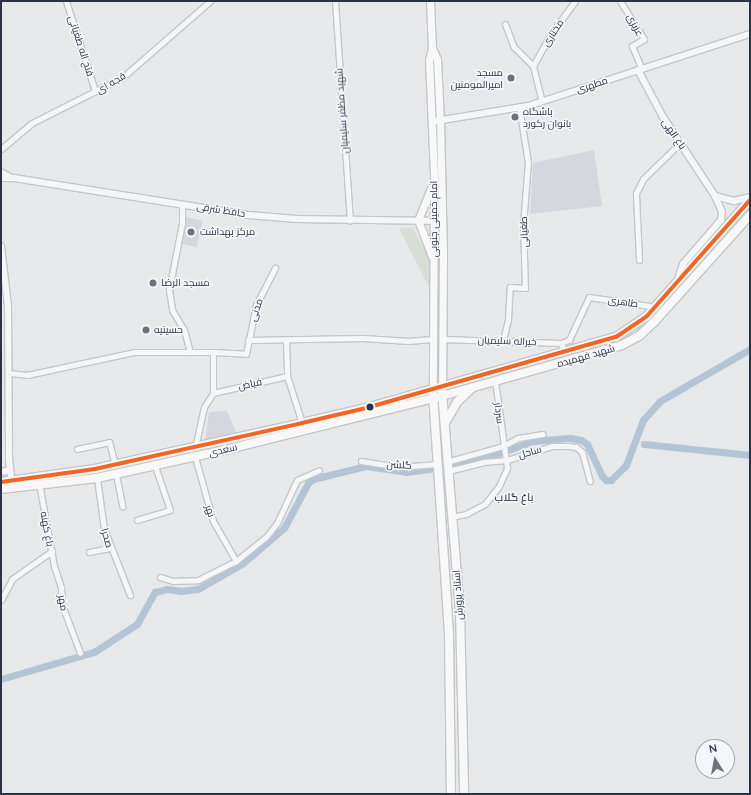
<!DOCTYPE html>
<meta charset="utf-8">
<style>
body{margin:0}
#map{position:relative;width:751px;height:795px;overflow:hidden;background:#e6e8ea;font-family:Quicksand,Cairo,sans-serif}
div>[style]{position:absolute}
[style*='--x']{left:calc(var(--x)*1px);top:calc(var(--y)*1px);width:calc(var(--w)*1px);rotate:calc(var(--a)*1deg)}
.built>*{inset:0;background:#d4d7dd;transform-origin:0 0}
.green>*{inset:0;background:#d6ded6}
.canal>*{height:7px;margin:-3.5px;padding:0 3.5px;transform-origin:3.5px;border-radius:3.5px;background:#b4c4d5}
.roads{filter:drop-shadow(1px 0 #c4c6c8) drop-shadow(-1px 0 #c4c6c8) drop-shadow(0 1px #c4c6c8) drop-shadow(0 -1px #c4c6c8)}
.minor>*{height:5px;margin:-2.5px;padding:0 2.5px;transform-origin:2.5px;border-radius:2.5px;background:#f5f6f7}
.tertiary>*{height:6px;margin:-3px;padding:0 3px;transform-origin:3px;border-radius:3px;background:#f5f6f7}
.secondary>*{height:7px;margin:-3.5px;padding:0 3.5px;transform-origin:3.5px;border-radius:3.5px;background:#f8f8f8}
.primary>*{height:8px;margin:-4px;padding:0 4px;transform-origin:4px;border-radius:4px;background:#f8f8f8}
.bus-1>*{height:4px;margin:-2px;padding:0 2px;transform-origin:2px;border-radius:2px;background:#f26522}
.dots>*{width:11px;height:11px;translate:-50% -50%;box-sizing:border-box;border:2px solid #f4f6f9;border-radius:50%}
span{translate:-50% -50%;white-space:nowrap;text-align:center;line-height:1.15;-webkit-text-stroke:3px #f4f6f9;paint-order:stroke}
.street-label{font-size:10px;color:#2b3445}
.poi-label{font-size:10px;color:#2b3445}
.right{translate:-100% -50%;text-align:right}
.left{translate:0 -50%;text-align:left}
.neighbourhood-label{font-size:11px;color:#1d2536}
.frame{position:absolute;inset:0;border:2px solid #2b3445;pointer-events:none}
.north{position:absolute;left:695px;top:739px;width:40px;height:40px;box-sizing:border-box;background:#f4f6f9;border:1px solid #a4a8b1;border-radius:50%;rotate:349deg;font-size:11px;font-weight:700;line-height:16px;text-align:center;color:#2b3445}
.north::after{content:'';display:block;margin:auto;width:14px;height:18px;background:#6c737f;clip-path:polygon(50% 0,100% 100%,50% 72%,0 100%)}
</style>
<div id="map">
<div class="built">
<div style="clip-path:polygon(594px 150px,602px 206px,530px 214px,533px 163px)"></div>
<div style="left:186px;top:217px;width:17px;height:27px;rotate:13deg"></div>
<div style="clip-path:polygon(227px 411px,237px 434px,205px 442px,209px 412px)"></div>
</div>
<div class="green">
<div style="clip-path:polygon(399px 228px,413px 228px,431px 262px,431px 291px)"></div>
</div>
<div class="canal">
<div style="--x:644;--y:444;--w:107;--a:5.9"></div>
<div style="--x:449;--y:466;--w:56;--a:-14.5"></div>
<div style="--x:503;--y:452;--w:33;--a:-20"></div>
<div style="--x:534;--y:441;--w:36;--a:-5"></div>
<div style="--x:570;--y:438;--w:11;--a:10"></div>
<div style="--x:581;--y:440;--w:7;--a:34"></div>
<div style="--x:587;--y:444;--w:35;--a:65"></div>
<div style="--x:602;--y:476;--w:6;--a:45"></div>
<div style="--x:606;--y:480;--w:5;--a:0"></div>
<div style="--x:611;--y:480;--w:21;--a:-45"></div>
<div style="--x:626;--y:465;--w:48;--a:-69.3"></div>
<div style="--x:643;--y:420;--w:25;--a:-48"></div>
<div style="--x:660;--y:401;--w:104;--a:-30"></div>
<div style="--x:1;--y:679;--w:97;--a:-16.2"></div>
<div style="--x:94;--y:652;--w:51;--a:-33.1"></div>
<div style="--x:137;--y:624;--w:37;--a:-61"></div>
<div style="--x:155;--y:592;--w:12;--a:-14"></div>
<div style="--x:167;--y:589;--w:14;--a:8"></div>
<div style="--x:181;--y:591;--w:17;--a:-7"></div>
<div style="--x:198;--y:589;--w:52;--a:-30"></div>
<div style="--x:243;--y:563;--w:54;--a:-40.5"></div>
<div style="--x:284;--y:528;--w:51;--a:-61.9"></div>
<div style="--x:308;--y:483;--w:6;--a:-39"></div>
<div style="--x:313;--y:479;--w:55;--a:-13.8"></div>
<div style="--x:366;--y:466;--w:40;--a:8.5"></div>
<div style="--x:406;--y:472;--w:24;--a:-7"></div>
</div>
<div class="roads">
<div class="minor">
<div style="--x:66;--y:1;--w:95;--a:72.1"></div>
<div style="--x:335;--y:1;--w:220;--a:86.1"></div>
<div style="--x:620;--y:1;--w:45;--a:57.7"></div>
<div style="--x:644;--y:39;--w:14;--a:150"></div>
<div style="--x:632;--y:46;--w:25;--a:67"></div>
<div style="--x:505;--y:24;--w:25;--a:69"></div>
<div style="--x:514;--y:47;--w:27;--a:45"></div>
<div style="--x:533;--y:66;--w:36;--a:76"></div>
<div style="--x:533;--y:66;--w:35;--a:-61"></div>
<div style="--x:550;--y:35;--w:42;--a:-53.7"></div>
<div style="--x:1;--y:149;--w:40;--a:-40"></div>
<div style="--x:32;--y:123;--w:102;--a:-26.8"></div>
<div style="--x:123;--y:77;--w:116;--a:-41.1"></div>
<div style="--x:182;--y:204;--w:19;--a:90"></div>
<div style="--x:182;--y:223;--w:68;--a:101"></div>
<div style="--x:169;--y:290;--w:20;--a:81"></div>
<div style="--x:172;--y:310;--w:23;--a:59"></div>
<div style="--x:184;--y:330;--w:23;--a:75"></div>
<div style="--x:639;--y:260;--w:67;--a:-92.6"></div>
<div style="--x:636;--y:193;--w:16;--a:-63"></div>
<div style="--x:643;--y:179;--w:52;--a:-44.2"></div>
<div style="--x:443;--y:339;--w:118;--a:1.9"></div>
<div style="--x:561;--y:343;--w:10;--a:73"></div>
<div style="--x:248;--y:340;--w:115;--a:-1"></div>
<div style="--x:363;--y:338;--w:46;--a:3.7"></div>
<div style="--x:409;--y:341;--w:25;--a:-5"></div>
<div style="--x:503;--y:340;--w:21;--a:-76"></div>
<div style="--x:508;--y:320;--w:33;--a:-87"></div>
<div style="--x:510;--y:287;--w:15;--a:4"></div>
<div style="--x:525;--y:288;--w:63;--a:-91.8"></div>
<div style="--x:523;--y:225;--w:63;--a:-85.5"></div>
<div style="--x:528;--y:162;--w:56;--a:-99.3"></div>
<div style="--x:286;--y:341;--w:35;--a:88"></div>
<div style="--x:287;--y:376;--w:49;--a:72.3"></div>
<div style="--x:561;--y:343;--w:9;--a:-21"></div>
<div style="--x:569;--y:340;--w:47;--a:-65.1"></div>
<div style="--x:589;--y:297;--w:68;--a:8.5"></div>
<div style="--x:9;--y:373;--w:18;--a:6"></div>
<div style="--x:27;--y:375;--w:109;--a:-12.1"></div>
<div style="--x:134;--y:352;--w:79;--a:0"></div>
<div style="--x:213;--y:352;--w:33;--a:3"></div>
<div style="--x:246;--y:354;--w:50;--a:-78.5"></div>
<div style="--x:256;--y:305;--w:42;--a:-62.8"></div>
<div style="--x:213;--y:393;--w:76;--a:-12.9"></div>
<div style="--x:195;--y:448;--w:42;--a:-77.6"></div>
<div style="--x:204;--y:407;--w:17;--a:-57"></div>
<div style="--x:213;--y:393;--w:41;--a:-90"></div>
<div style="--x:77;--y:449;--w:33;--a:-12"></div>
<div style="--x:109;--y:442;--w:24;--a:75"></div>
<div style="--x:195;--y:457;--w:66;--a:74.3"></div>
<div style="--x:213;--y:521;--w:46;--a:60.1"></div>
<div style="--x:361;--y:461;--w:37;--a:9"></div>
<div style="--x:398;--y:467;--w:40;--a:-4.3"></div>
<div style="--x:446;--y:462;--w:59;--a:-15.7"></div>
<div style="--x:503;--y:446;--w:17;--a:-28"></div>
<div style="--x:518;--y:438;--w:25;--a:-9"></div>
<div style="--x:448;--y:471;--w:36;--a:-14"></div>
<div style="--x:483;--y:462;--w:24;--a:-5"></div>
<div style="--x:507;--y:460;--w:47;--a:-17.3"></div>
<div style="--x:552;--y:446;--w:16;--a:0"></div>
<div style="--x:568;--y:446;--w:8;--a:7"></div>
<div style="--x:576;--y:447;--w:8;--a:40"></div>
<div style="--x:582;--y:452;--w:30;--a:75"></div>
<div style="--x:116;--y:474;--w:33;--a:79"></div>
<div style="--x:97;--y:478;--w:51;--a:82.2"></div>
<div style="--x:104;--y:529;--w:71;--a:68.5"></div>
<div style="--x:39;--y:483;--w:84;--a:79.8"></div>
<div style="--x:54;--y:566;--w:22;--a:72"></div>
<div style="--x:61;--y:587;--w:18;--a:87"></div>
<div style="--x:62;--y:605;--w:51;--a:69.4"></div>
<div style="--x:451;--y:517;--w:15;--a:-11"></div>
<div style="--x:466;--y:514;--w:21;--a:-28"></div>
<div style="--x:485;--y:504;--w:23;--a:-52"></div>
<div style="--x:499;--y:486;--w:20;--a:-66"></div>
<div style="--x:507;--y:468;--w:89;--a:-97.8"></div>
<div style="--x:137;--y:520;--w:34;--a:-17"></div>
<div style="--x:170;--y:510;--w:46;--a:-108.8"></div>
<div style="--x:89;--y:552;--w:21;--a:-11"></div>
<div style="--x:160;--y:577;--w:14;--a:17"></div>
<div style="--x:173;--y:581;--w:25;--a:-2"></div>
<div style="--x:198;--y:580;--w:42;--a:-26.6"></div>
<div style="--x:236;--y:561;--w:38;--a:-39"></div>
<div style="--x:266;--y:537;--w:18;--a:-52"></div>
<div style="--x:277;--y:523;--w:47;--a:-65.1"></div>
<div style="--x:297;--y:480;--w:24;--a:-24"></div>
<div style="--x:1;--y:600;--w:24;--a:-62"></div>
<div style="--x:12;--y:579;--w:49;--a:-35"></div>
</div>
<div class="tertiary">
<div style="--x:638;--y:70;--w:53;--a:62"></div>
<div style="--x:663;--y:117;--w:95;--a:56.6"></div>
<div style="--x:715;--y:196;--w:17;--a:66"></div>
<div style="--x:722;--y:212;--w:8;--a:97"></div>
<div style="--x:721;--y:220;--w:58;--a:130.8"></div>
<div style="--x:683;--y:264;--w:16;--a:108"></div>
<div style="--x:436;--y:121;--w:93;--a:-9.3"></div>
<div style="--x:528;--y:106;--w:233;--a:-18"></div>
<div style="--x:1;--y:172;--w:12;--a:31"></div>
<div style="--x:1;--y:178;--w:13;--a:0"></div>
<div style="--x:14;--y:178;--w:237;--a:9"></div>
<div style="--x:248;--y:215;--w:49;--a:4.7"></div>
<div style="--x:297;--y:219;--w:146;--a:0.8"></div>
<div style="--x:715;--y:196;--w:20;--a:15"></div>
<div style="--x:734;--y:201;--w:16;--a:-14"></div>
<div style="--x:1;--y:246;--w:60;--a:83.3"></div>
<div style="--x:8;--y:306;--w:153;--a:89.6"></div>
<div style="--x:9;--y:459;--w:25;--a:83"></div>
<div style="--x:1;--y:472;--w:6;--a:-9"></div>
<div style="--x:7;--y:471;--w:4;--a:-45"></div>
</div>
<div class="secondary">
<div style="--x:430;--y:1;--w:47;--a:87.6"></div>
<div style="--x:432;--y:48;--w:12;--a:104"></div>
<div style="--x:429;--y:60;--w:114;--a:87.5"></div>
<div style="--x:434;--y:174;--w:216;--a:90.3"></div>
<div style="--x:432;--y:48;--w:12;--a:66"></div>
<div style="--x:437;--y:59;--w:61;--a:87.2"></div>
<div style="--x:440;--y:120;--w:135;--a:88.7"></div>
<div style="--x:443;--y:255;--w:132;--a:90.4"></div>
<div style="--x:431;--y:188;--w:35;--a:112"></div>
<div style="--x:418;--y:220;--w:39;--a:69"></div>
</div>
<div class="primary">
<div style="--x:442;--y:392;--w:220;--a:85.3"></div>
<div style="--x:460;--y:611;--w:183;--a:88.7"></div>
<div style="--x:433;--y:393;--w:243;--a:86.2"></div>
<div style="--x:449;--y:635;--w:159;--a:89.3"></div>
<div style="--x:445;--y:423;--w:24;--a:-60"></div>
<div style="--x:457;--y:402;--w:21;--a:-43"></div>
<div style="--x:1;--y:482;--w:95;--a:-7.9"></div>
<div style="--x:95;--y:469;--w:212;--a:-12.5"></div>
<div style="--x:302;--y:423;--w:66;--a:-13.2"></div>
<div style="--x:366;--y:408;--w:260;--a:-15.9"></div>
<div style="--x:616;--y:337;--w:37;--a:-34"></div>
<div style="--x:647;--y:316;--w:155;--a:-48.4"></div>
<div style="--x:1;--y:489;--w:97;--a:-6.5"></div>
<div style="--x:97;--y:478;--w:139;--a:-12.4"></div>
<div style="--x:233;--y:448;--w:215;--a:-14"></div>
<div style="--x:442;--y:396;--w:187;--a:-15.8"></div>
<div style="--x:622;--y:345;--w:19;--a:-28"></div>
<div style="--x:639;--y:336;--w:21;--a:-43"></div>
<div style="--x:654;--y:322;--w:144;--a:-48.1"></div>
</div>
</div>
<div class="bus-1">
<div style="--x:1;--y:482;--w:95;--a:-7.9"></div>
<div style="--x:95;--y:469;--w:212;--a:-12.5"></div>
<div style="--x:302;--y:423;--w:66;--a:-13.2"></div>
<div style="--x:366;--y:408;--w:260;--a:-15.9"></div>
<div style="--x:616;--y:337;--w:37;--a:-34"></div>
<div style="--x:647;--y:316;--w:155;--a:-48.4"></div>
</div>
<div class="dots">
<div style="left:511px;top:78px;background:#6c737f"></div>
<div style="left:515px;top:117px;background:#6c737f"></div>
<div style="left:191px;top:232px;background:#6c737f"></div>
<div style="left:153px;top:283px;background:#6c737f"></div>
<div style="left:146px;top:330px;background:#6c737f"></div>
<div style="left:370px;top:407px;background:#2b3445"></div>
</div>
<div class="street-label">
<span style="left:635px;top:25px;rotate:63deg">عزیزی</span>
<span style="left:553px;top:33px;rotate:-57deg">مختاری</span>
<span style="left:81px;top:46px;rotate:72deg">فتح اله طغیانی</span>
<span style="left:111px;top:83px;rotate:-30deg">قجه ای</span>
<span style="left:592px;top:85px;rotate:-18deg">مطهری</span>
<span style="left:342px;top:111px;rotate:-94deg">شهید مظفر سلیمیان</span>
<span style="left:674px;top:134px;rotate:56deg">باغ الهی</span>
<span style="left:221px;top:210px;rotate:9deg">حافظ شرقی</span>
<span style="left:434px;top:219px;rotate:-90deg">امام خمینی جنوبی</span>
<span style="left:524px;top:232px;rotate:-92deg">طغیانی</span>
<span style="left:623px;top:302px;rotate:8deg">طاهری</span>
<span style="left:256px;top:310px;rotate:-71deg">مدنی</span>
<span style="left:507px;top:341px;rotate:2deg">خیراله سلیمیان</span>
<span style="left:586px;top:356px;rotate:-16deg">شهید فهمیده</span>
<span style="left:250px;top:384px;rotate:-12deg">فیاض</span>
<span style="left:499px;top:413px;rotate:83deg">سردار</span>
<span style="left:223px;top:450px;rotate:-13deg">سعدی</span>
<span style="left:530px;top:452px;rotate:-16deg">ساحل</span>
<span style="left:399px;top:465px;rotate:2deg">گلشن</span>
<span style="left:210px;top:511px;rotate:71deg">نهر</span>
<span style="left:47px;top:529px;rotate:79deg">باغ کهنه</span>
<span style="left:107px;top:538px;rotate:74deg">صحرا</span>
<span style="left:458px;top:595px;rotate:-94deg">استاد پرورش</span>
<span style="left:63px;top:603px;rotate:81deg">مهر</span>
</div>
<div class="poi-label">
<span class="right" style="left:503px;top:78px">مسجد<br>امیرالمومنین</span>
<span class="left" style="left:523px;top:117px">باشگاه<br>بانوان رکورد</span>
<span class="left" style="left:200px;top:232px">مرکز بهداشت</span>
<span class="left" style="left:161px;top:283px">مسجد الرضا</span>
<span class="left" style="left:154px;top:330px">حسینیه</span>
</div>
<div class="neighbourhood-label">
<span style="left:514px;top:497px">باغ گلاب</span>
</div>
<div class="frame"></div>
<div class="north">N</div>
</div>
